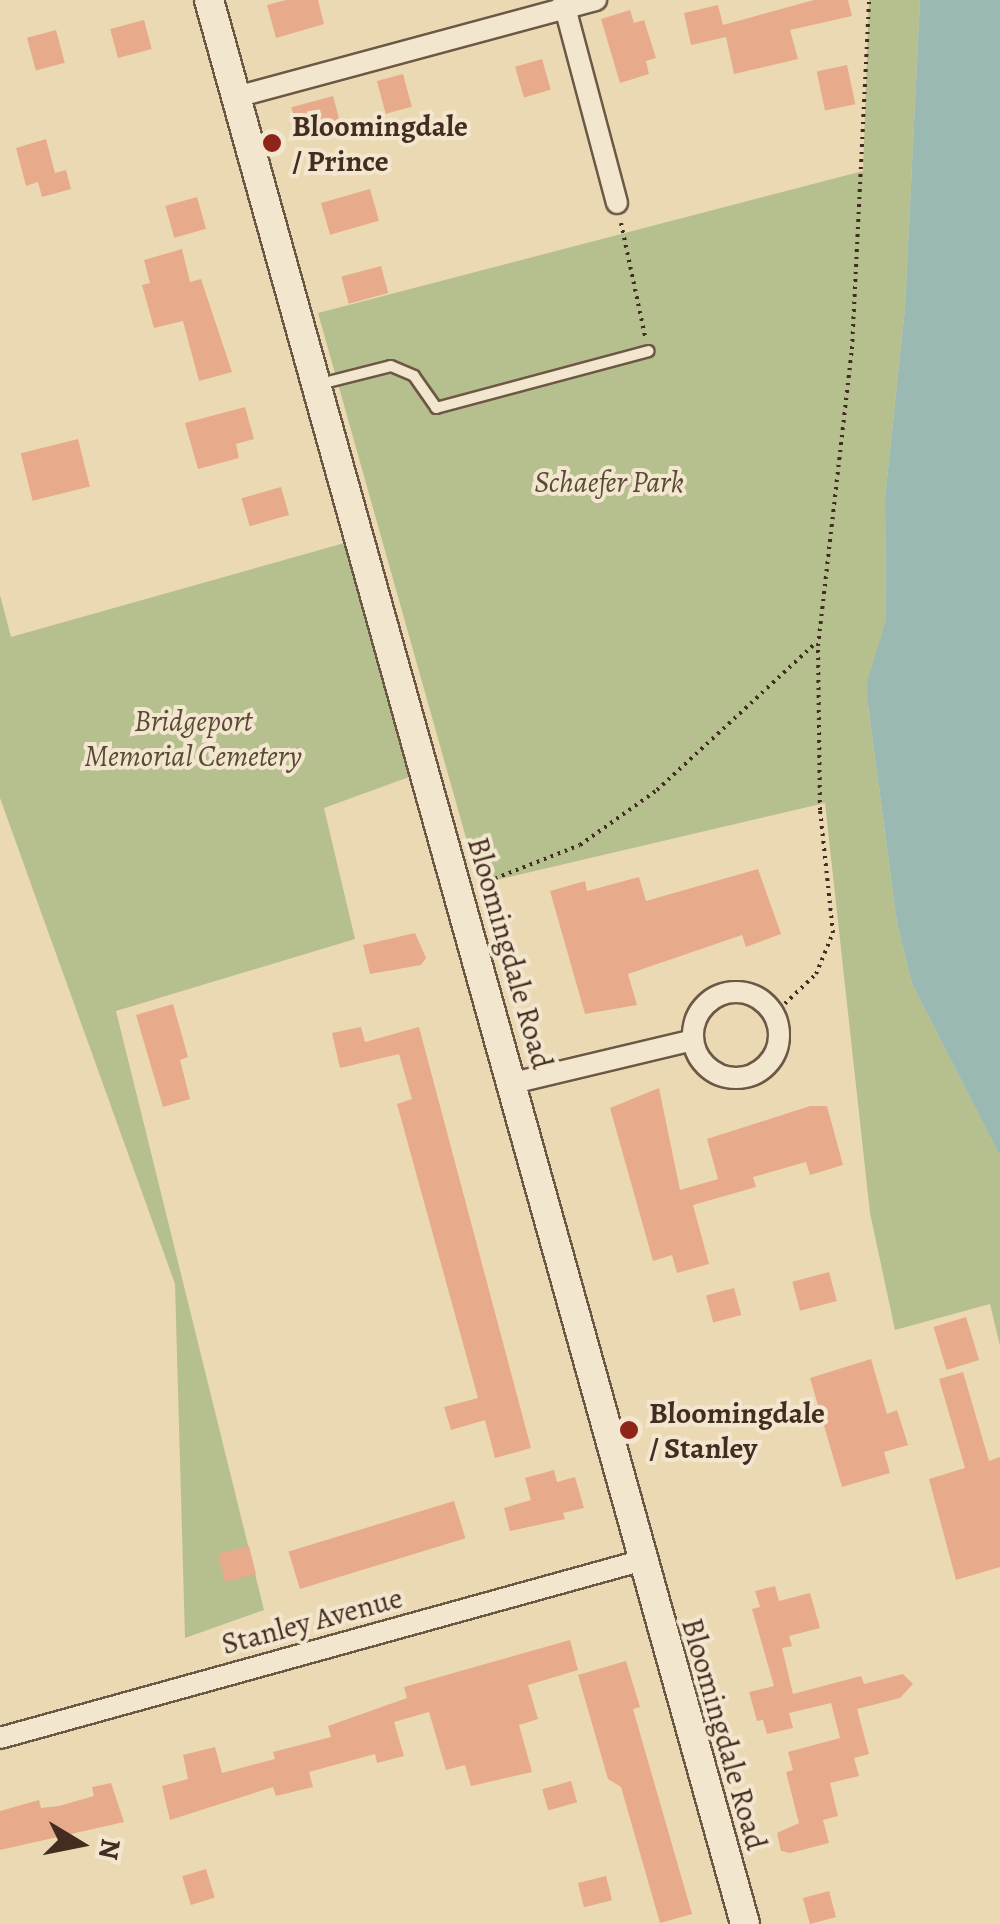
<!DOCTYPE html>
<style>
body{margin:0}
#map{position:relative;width:1000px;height:1924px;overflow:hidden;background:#ebd9b4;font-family:Alegreya,serif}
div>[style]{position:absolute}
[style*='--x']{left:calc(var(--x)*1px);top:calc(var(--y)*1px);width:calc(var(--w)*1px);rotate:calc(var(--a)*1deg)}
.green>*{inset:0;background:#b6bf8e}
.water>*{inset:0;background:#99b9b2}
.building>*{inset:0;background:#e7ab8b;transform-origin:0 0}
.path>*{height:4px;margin-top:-2px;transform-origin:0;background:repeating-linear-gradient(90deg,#432c20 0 2.5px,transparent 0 7.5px)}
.roads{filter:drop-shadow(2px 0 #6d5745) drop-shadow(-2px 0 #6d5745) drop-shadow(0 2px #6d5745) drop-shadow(0 -2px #6d5745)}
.lane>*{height:10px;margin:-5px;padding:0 5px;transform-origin:5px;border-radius:5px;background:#f2e6ce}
.street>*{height:20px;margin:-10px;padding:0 10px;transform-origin:10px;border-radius:10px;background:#f2e6ce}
.street>.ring{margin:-10px;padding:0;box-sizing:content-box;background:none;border:20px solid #f2e6ce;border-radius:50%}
.secondary>*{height:28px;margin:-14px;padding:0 14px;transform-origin:14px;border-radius:14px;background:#f2e6ce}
.dots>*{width:28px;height:28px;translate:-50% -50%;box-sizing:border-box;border:5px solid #f2e6ce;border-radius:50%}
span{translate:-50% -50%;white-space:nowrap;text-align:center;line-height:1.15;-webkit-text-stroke:8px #f2e6ce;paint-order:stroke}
.poi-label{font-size:30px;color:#432c20;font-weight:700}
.left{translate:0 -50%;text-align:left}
.park-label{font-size:30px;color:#5a4936;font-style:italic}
.street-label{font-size:30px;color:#432c20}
.north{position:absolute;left:30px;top:1794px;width:100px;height:100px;-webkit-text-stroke:8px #f2e6ce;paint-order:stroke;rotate:100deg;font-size:28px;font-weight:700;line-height:40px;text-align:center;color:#432c20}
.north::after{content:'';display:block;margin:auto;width:35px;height:45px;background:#432c20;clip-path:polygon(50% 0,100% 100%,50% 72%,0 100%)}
</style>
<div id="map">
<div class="green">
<div style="clip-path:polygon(869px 0,920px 0,905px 308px,885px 498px,886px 620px,868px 705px,897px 923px,912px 984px,1000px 1156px,1000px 1346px,990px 1304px,895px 1330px,870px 1213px,825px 803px,479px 884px,318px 313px,863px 171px)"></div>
<div style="clip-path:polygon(355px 540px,420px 773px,324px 808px,355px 939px,116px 1011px,264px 1610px,185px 1638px,175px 1284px,0 798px,0 595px,11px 637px)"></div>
</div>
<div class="water">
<div style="clip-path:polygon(920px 0,1000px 0,1000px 1156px,912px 984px,897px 923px,868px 705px,867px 683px,886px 620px,885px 498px,905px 308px)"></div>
</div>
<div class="building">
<div style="clip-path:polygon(286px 0,318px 0,324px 24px,276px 38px,267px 5px)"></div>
<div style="clip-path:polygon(814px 0,848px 0,852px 16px,790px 30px,798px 59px,734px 74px,726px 37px,691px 45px,684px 13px,718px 5px,723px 25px)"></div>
<div style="clip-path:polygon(630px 10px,634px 23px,644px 20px,656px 58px,646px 61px,649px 74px,620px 83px,601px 19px)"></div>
<div style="left:144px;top:20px;width:30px;height:35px;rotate:75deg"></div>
<div style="left:56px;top:30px;width:34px;height:30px;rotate:75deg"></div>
<div style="left:542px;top:59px;width:32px;height:28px;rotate:74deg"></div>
<div style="left:847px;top:65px;width:40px;height:31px;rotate:78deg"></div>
<div style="left:403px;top:74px;width:34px;height:27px;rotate:75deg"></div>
<div style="left:333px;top:96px;width:34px;height:43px;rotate:75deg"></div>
<div style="clip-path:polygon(46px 139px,55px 173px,66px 170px,71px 189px,42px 197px,38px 182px,26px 186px,16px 148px)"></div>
<div style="left:370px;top:189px;width:33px;height:51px;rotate:74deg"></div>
<div style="left:197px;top:197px;width:33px;height:33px;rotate:74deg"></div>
<div style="clip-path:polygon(182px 249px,190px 282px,201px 279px,232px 372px,199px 381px,183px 321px,154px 328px,142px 285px,150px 283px,144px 260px)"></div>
<div style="left:381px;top:266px;width:28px;height:41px;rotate:75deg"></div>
<div style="clip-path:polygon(245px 407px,254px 439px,236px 444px,239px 458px,198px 469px,185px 423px)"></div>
<div style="left:78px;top:439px;width:49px;height:59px;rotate:76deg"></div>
<div style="left:281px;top:487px;width:29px;height:41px;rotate:74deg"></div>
<div style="clip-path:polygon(758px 869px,781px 934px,746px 947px,742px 935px,628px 974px,637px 1005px,585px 1014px,550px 891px,585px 881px,587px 891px,639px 877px,646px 901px)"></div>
<div style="clip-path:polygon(415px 933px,426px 958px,421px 965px,370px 974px,363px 945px)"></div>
<div style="clip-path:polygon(173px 1004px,188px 1057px,180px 1060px,190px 1099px,163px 1107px,136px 1015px)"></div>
<div style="clip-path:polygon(361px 1027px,365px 1042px,419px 1027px,531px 1448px,495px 1458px,485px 1420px,451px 1430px,444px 1407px,478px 1398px,397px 1104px,412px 1099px,399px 1054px,340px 1068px,332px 1033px)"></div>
<div style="clip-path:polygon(659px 1088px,680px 1190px,718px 1179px,707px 1139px,810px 1106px,827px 1106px,843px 1165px,810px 1175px,806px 1162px,753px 1177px,756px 1187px,693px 1205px,709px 1264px,677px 1273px,672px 1255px,653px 1261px,610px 1108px)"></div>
<div style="left:829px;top:1272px;width:30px;height:38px;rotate:75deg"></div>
<div style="left:734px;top:1288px;width:28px;height:29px;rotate:75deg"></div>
<div style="left:966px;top:1317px;width:45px;height:34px;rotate:73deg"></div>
<div style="clip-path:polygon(871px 1359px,887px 1414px,897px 1410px,908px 1445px,884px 1452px,890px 1473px,842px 1487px,810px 1378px)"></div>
<div style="clip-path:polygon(963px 1372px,989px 1461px,1000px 1457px,1000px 1567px,956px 1580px,929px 1479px,965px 1468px,939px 1379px)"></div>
<div style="clip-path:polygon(554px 1470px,557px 1482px,575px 1477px,584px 1508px,563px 1513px,565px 1519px,510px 1531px,504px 1508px,531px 1500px,525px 1478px)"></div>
<div style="left:454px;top:1501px;width:39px;height:173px;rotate:73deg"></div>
<div style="left:249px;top:1546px;width:29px;height:32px;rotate:76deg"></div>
<div style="clip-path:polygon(775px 1586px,779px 1601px,810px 1593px,820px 1628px,789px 1636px,792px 1646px,782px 1648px,793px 1694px,861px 1676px,864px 1684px,903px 1674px,913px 1684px,900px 1698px,857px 1709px,869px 1754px,854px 1758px,859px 1776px,830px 1783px,838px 1816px,823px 1820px,829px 1843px,790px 1853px,781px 1851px,777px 1833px,799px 1823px,786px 1772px,793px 1770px,788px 1752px,840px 1738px,831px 1703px,789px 1713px,793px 1728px,767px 1734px,763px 1720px,757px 1721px,749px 1692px,774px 1686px,752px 1609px,760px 1607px,755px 1591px)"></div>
<div style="clip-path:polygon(570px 1640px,578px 1670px,528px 1685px,538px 1719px,519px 1725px,532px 1772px,471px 1786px,465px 1765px,446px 1770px,429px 1712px,394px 1722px,404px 1756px,377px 1763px,375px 1754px,309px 1772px,313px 1787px,276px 1796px,273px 1787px,170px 1820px,162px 1786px,188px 1779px,183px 1755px,215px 1747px,222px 1773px,275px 1759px,273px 1752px,331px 1737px,328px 1726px,407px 1698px,404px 1687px)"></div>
<div style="clip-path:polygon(626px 1661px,640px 1707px,633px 1709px,692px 1914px,660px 1923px,621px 1787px,608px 1779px,578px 1675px)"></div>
<div style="left:571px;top:1781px;width:22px;height:30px;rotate:74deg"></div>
<div style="clip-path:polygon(111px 1783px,124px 1822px,0 1850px,0 1811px,39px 1800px,41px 1808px,59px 1806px,94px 1796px,92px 1787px)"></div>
<div style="left:206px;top:1869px;width:30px;height:25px;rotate:73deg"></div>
<div style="left:606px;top:1876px;width:25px;height:29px;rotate:76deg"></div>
<div style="left:829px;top:1891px;width:27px;height:27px;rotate:75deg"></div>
</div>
<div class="path">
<div style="--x:621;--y:223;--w:116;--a:78"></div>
<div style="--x:481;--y:884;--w:106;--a:-21.5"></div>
<div style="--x:580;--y:845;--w:95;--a:-35.5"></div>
<div style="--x:657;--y:790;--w:217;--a:-42.8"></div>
<div style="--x:774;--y:1014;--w:58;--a:-43.6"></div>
<div style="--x:816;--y:974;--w:44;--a:-67.5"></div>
<div style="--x:833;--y:933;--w:124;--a:-96"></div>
<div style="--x:820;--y:810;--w:164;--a:-90.7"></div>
<div style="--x:818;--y:646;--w:299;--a:-83.5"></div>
<div style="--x:852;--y:349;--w:349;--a:-87.2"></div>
</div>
<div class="roads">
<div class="lane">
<div style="--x:316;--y:385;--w:77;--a:-14.2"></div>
<div style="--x:391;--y:366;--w:25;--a:23"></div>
<div style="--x:414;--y:376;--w:39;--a:55"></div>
<div style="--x:436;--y:408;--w:220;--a:-15"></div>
</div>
<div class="street">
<div style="--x:563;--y:0;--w:210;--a:75.1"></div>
<div style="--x:236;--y:97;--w:373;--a:-15.1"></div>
<div class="ring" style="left:693px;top:992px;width:66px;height:66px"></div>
<div style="--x:513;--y:1083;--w:185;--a:-13.4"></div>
<div style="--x:0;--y:1738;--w:664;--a:-15.46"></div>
</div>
<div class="secondary">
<div style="--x:209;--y:0;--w:1997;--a:74.43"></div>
</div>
</div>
<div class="dots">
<div style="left:272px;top:143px;background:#8f2418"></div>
<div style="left:629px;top:1430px;background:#8f2418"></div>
</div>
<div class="poi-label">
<span class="left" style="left:292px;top:143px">Bloomingdale<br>/ Prince</span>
<span class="left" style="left:649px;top:1430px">Bloomingdale<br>/ Stanley</span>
</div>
<div class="park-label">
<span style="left:609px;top:482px">Schaefer Park</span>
<span style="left:193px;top:738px">Bridgeport<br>Memorial Cemetery</span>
</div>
<div class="street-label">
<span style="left:510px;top:953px;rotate:74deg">Bloomingdale Road</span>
<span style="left:312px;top:1621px;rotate:-15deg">Stanley Avenue</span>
<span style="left:724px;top:1734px;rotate:74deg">Bloomingdale Road</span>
</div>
<div class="north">N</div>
</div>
